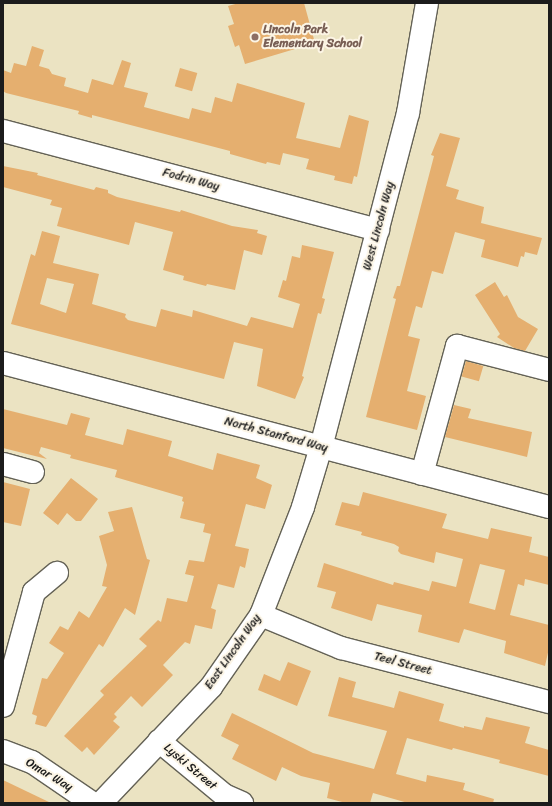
<!DOCTYPE html>
<style>
body{margin:0}
#map{position:relative;width:552px;height:806px;overflow:hidden;background:#ebe3c2;font-family:Sriracha,sans-serif}
div>[style]{position:absolute}
[style*='--x']{left:calc(var(--x)*1px);top:calc(var(--y)*1px);width:calc(var(--w)*1px);rotate:calc(var(--a)*1deg)}
.building>*{inset:0;background:#e5af6f;transform-origin:0 0}
.roads{filter:drop-shadow(1px 0 #646256) drop-shadow(-1px 0 #646256) drop-shadow(0 1px #646256) drop-shadow(0 -1px #646256)}
.minor>*{height:22px;margin:-11px;padding:0 11px;transform-origin:11px;border-radius:11px;background:#fff}
.dots>*{width:11px;height:11px;translate:-50% -50%;box-sizing:border-box;border:2px solid #fcf5e5;border-radius:50%}
span{translate:-50% -50%;white-space:nowrap;text-align:center;line-height:1.15;-webkit-text-stroke:4px #fcf5e5;paint-order:stroke}
.education-label{font-size:12px;color:#785e54;font-weight:700}
.left{translate:0 -50%;text-align:left}
.street-label{font-size:12px;color:#1c1c1c}
.frame{position:absolute;inset:0;border:4px solid #1c1c1c;pointer-events:none}
</style>
<div id="map">
<div class="building">
<div style="clip-path:polygon(239px 3px,304px 3px,315px 43px,245px 64px,239px 45px,235px 47px,228px 26px,234px 24px,228px 6px)"></div>
<div style="clip-path:polygon(32px 46px,44px 50px,39px 66px,49px 69px,52px 74px,66px 78px,64px 86px,88px 93px,92px 79px,113px 85px,122px 60px,131px 63px,124px 87px,148px 93px,144px 107px,189px 119px,192px 108px,211px 113px,215px 97px,232px 102px,237px 83px,305px 103px,296px 138px,340px 148px,349px 115px,369px 121px,357px 177px,354px 176px,352px 184px,334px 180px,335px 176px,306px 169px,309px 159px,283px 153px,280px 165px,267px 162px,266px 164px,230px 154px,230px 151px,92px 115px,92px 118px,78px 114px,79px 111px,6px 93px,3px 91px,3px 70px,11px 73px,14px 63px,26px 66px)"></div>
<div style="left:180px;top:68px;width:18px;height:19px;rotate:16deg"></div>
<div style="clip-path:polygon(440px 133px,460px 138px,446px 186px,459px 190px,456px 199px,484px 207px,481px 223px,542px 238px,537px 255px,525px 252px,524px 257px,521px 256px,518px 267px,481px 257px,485px 240px,455px 232px,443px 274px,432px 271px,422px 308px,416px 306px,408px 336px,420px 339px,407px 391px,426px 396px,417px 430px,366px 417px,396px 299px,393px 298px,397px 286px,400px 286px,434px 156px,431px 155px)"></div>
<div style="clip-path:polygon(3px 166px,38px 173px,37px 175px,94px 190px,96px 187px,108px 190px,108px 193px,117px 197px,180px 212px,181px 210px,232px 226px,258px 230px,257px 233px,267px 236px,262px 255px,244px 250px,235px 290px,207px 284px,206px 286px,183px 280px,184px 276px,163px 270px,173px 232px,135px 222px,129px 245px,57px 226px,62px 208px,50px 205px,52px 200px,3px 187px)"></div>
<div style="clip-path:polygon(evenodd,42px 231px,60px 236px,53px 263px,99px 274px,92px 304px,126px 314px,125px 317px,128px 320px,156px 327px,161px 309px,192px 317px,193px 310px,247px 326px,251px 317px,293px 328px,300px 304px,278px 297px,283px 280px,286px 281px,292px 256px,300px 258px,302px 245px,334px 252px,322px 298px,325px 299px,321px 314px,318px 313px,302px 376px,304px 377px,295px 399px,257px 386px,263px 349px,234px 342px,224px 379px,11px 324px,31px 254px,35px 256px,42px 231px,47px 278px,74px 284px,66px 313px,40px 304px,47px 278px)"></div>
<div style="clip-path:polygon(495px 282px,504px 297px,507px 295px,518px 317px,538px 329px,525px 351px,514px 348px,497px 337px,500px 334px,475px 295px)"></div>
<div style="left:466px;top:361px;width:18px;height:16px;rotate:16deg"></div>
<div style="clip-path:polygon(454px 405px,471px 409px,468px 418px,532px 432px,527px 457px,445px 437px)"></div>
<div style="clip-path:polygon(3px 409px,67px 425px,71px 413px,90px 418px,85px 435px,123px 445px,127px 429px,172px 441px,168px 456px,213px 470px,217px 453px,260px 465px,256px 478px,272px 485px,265px 509px,246px 504px,235px 546px,249px 549px,245px 568px,240px 566px,234px 588px,218px 584px,211px 608px,216px 610px,212px 629px,195px 625px,190px 644px,185px 642px,163px 665px,173px 675px,142px 707px,131px 696px,114px 714px,117px 717px,113px 721px,120px 727px,94px 755px,87px 747px,82px 752px,64px 736px,104px 695px,100px 691px,147px 646px,139px 639px,158px 620px,161px 622px,167px 598px,187px 602px,194px 576px,185px 574px,189px 560px,204px 562px,211px 534px,203px 532px,205px 524px,180px 518px,184px 502px,182px 501px,183px 497px,115px 477px,117px 470px,70px 458px,71px 455px,41px 447px,39px 453px,47px 459px,3px 448px)"></div>
<div style="clip-path:polygon(71px 478px,98px 499px,81px 521px,76px 521px,67px 513px,58px 525px,43px 513px)"></div>
<div style="clip-path:polygon(3px 482px,30px 489px,21px 526px,3px 522px)"></div>
<div style="clip-path:polygon(evenodd,363px 492px,447px 514px,442px 528px,488px 539px,491px 528px,532px 537px,529px 552px,549px 557px,549px 585px,525px 579px,524px 586px,518px 584px,510px 615px,549px 625px,549px 648px,545px 666px,504px 653px,506px 641px,488px 636px,464px 629px,459px 643px,418px 632px,422px 615px,377px 604px,372px 621px,331px 608px,336px 592px,317px 587px,324px 563px,393px 585px,394px 582px,429px 591px,432px 581px,456px 587px,463px 559px,436px 552px,434px 563px,401px 554px,398px 551px,399px 547px,394px 544px,361px 535px,362px 532px,335px 525px,342px 502px,359px 506px,363px 492px,480px 564px,505px 570px,495px 610px,469px 603px,480px 564px)"></div>
<div style="clip-path:polygon(132px 507px,147px 559px,150px 560px,135px 615px,125px 608px,103px 647px,99px 644px,46px 727px,35px 724px,37px 716px,32px 714px,42px 678px,47px 679px,64px 653px,49px 643px,60px 626px,68px 630px,79px 611px,89px 618px,107px 587px,102px 586px,107px 565px,99px 536px,114px 531px,108px 512px)"></div>
<div style="clip-path:polygon(288px 662px,311px 671px,297px 706px,258px 690px,264px 674px,280px 681px)"></div>
<div style="clip-path:polygon(339px 677px,356px 682px,352px 697px,394px 708px,399px 691px,444px 704px,439px 721px,464px 728px,464px 726px,482px 730px,486px 717px,530px 727px,525px 743px,549px 750px,549px 776px,499px 763px,500px 760px,453px 748px,452px 750px,407px 738px,396px 774px,426px 782px,427px 775px,465px 783px,463px 790px,494px 799px,493px 803px,408px 803px,373px 793px,370px 803px,346px 803px,327px 798px,330px 783px,301px 776px,282px 767px,276px 781px,232px 759px,239px 745px,221px 736px,232px 713px,313px 753px,374px 769px,387px 731px,328px 716px)"></div>
<div style="clip-path:polygon(3px 780px,51px 803px,3px 803px)"></div>
</div>
<div class="roads">
<div class="minor">
<div style="--x:3;--y:131;--w:388;--a:14.8"></div>
<div style="--x:3;--y:363;--w:565;--a:14.77"></div>
<div style="--x:3;--y:464;--w:31;--a:15"></div>
<div style="--x:422;--y:474;--w:133;--a:-74.7"></div>
<div style="--x:457;--y:346;--w:95;--a:14.6"></div>
<div style="--x:261;--y:615;--w:87;--a:22.4"></div>
<div style="--x:341;--y:648;--w:215;--a:14.6"></div>
<div style="--x:3;--y:706;--w:118;--a:-74.8"></div>
<div style="--x:34;--y:592;--w:30;--a:-40"></div>
<div style="--x:159;--y:741;--w:85;--a:39.7"></div>
<div style="--x:224;--y:795;--w:20;--a:24"></div>
<div style="--x:3;--y:751;--w:31;--a:21"></div>
<div style="--x:32;--y:762;--w:73;--a:34.3"></div>
<div style="--x:101;--y:803;--w:160;--a:-46.5"></div>
<div style="--x:211;--y:687;--w:88;--a:-55.2"></div>
<div style="--x:261;--y:615;--w:116;--a:-68.7"></div>
<div style="--x:303;--y:507;--w:63;--a:-73.3"></div>
<div style="--x:321;--y:447;--w:345;--a:-75.4"></div>
<div style="--x:408;--y:113;--w:112;--a:-80.2"></div>
</div>
</div>
<div class="dots">
<div style="left:255px;top:37px;background:#8d6e63"></div>
</div>
<div class="education-label">
<span class="left" style="left:263px;top:37px">Lincoln Park<br>Elementary School</span>
</div>
<div class="street-label">
<span style="left:191px;top:180px;rotate:15deg">Fodrin Way</span>
<span style="left:379px;top:226px;rotate:-75deg">West Lincoln Way</span>
<span style="left:276px;top:435px;rotate:15deg">North Stanford Way</span>
<span style="left:233px;top:652px;rotate:-55deg">East Lincoln Way</span>
<span style="left:403px;top:664px;rotate:15deg">Teel Street</span>
<span style="left:190px;top:767px;rotate:40deg">Lyski Street</span>
<span style="left:49px;top:775px;rotate:31deg">Omar Way</span>
</div>
<div class="frame"></div>
</div>
